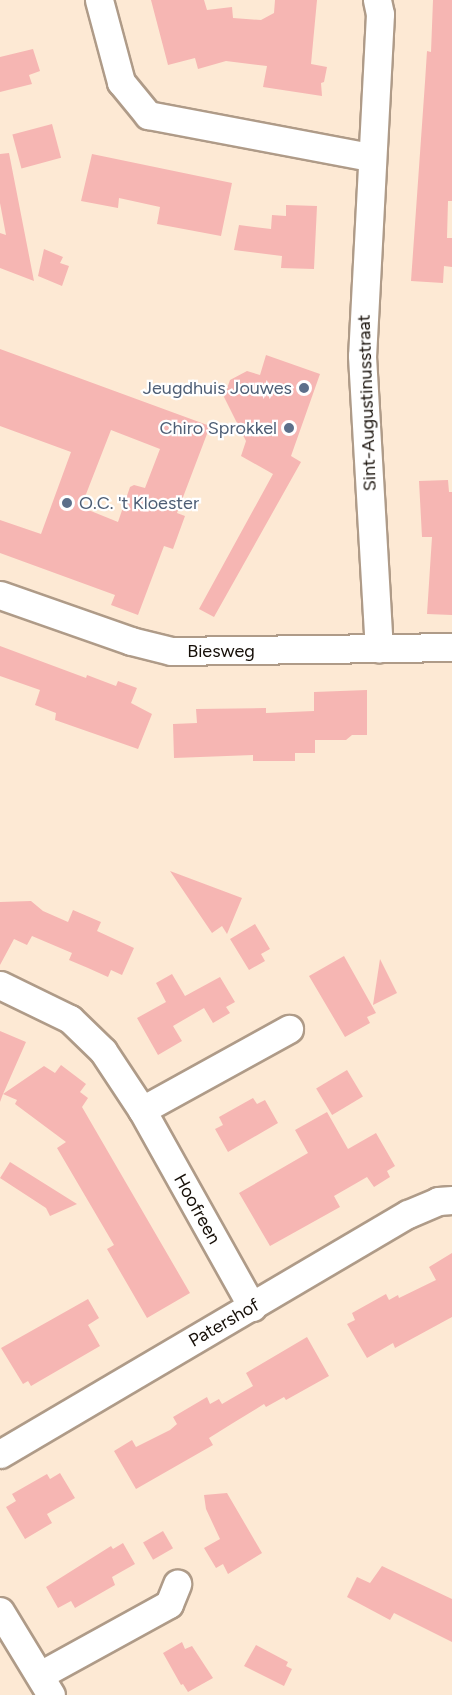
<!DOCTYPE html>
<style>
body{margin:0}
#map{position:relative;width:452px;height:1695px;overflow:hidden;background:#fde9d4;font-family:Figtree,sans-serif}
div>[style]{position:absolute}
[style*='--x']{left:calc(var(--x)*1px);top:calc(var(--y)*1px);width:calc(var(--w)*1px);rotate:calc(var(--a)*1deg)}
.building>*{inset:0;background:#f6b6b3;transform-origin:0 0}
.roads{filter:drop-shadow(2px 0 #af9b88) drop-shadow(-2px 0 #af9b88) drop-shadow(0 2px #af9b88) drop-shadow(0 -2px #af9b88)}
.minor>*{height:27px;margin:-13.5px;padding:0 13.5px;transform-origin:13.5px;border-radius:13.5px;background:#fff}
.dots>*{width:16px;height:16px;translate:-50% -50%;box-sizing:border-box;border:3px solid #fff;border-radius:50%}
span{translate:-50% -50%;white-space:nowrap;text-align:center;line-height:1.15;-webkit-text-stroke:4.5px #fff;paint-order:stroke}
.service-label{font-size:18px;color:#4e5e75}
.right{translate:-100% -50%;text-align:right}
.left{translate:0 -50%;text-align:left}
.street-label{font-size:18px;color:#160f08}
</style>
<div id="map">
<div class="building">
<div style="clip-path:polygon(151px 0,204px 0,207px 10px,232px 7px,233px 18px,261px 20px,274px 13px,275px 0,317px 0,311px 64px,327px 67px,324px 82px,321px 83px,322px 96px,263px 87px,267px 66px,226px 61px,198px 69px,195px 58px,168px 65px)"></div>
<div style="clip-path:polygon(433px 0,452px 0,452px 201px,448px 201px,447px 238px,452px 238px,452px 267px,444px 266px,443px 283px,411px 281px,425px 82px,427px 51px,431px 52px)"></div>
<div style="clip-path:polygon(33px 49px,40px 71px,29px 75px,32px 84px,0 92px,0 57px)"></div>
<div style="left:52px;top:124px;width:35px;height:41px;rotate:75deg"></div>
<div style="clip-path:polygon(9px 153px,34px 281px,0 268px,0 233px,6px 235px,0 203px,0 154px)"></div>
<div style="clip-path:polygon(92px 154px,232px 183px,221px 236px,157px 224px,160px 207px,119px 198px,118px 208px,81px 201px)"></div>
<div style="clip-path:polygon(286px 205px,317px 206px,314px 269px,281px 268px,282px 256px,234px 250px,239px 225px,271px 229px,272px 215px,286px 216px)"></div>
<div style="clip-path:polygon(44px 249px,63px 257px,60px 263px,69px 266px,62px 286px,38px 276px)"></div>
<div style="clip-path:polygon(evenodd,0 349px,210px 426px,177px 513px,185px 516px,173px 549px,164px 546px,138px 615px,111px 605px,115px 595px,0 553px,0 520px,41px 534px,71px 452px,0 426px,0 349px,111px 430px,160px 449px,145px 488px,134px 485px,130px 487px,118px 522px,81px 507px,111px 430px)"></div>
<div style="clip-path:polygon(266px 355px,320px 374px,291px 456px,301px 462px,214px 617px,199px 609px,273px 474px,241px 456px,246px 441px,224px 397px,230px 380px,247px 371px,260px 375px)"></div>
<div style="clip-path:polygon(448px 480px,449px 492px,452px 492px,452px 615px,427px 614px,432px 537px,422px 537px,419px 481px)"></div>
<div style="clip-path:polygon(0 646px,86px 678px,87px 675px,116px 686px,118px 681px,137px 688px,131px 703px,152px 714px,138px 749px,55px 720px,56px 713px,35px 705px,40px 690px,0 676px)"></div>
<div style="clip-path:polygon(367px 690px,367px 735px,352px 735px,346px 740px,315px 740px,315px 753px,295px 753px,295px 761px,253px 761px,253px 755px,174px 758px,173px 724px,197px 723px,196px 709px,266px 708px,266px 713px,314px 711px,314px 692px)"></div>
<div style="clip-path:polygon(170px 871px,242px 898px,227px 934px,222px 926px,212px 933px)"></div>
<div style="clip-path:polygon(31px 901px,43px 911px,68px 922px,73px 910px,101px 922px,97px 931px,134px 948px,122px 975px,111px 970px,108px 977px,88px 968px,69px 960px,72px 953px,32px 936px,27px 945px,14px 939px,0 965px,0 902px)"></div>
<div style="clip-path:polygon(255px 924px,270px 949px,261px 954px,265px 961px,249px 970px,230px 939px)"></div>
<div style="clip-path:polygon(344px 956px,376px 1013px,367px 1017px,370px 1023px,345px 1037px,309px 976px)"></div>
<div style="clip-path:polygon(380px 959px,397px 993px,373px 1005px)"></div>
<div style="clip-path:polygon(172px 974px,185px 996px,220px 977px,235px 1002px,226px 1007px,230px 1013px,213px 1023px,204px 1008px,173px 1026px,182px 1041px,158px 1055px,137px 1018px,166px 1002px,156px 983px)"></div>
<div style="clip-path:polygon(0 1031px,26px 1042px,3px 1094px,44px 1066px,55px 1073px,61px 1065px,86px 1084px,80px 1092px,88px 1098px,82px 1107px,190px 1293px,147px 1318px,107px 1249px,114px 1245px,57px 1148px,66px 1142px,15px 1104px,17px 1100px,3px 1094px,0 1102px)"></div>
<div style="left:347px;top:1070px;width:31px;height:36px;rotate:59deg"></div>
<div style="clip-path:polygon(253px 1098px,257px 1104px,265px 1100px,278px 1123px,228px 1152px,215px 1129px,223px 1125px,219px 1117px)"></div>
<div style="clip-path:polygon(327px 1112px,348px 1149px,376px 1133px,395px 1166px,387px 1171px,390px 1177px,374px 1187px,367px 1177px,334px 1196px,340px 1207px,270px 1246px,239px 1193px,308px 1153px,295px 1130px)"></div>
<div style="clip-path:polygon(10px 1162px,77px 1204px,50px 1216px,46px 1208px,0 1178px)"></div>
<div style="clip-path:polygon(452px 1253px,452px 1317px,395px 1348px,393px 1343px,367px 1358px,347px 1324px,355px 1320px,352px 1313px,386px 1294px,389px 1300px,398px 1295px,399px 1298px,436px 1280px,429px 1267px)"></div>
<div style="clip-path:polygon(88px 1299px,99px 1318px,88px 1325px,100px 1346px,31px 1386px,28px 1381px,23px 1384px,1px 1348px)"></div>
<div style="clip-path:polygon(307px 1337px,329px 1376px,286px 1400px,284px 1397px,266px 1407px,264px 1404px,233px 1423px,209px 1438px,213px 1445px,136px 1489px,114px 1451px,132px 1440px,136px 1447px,170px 1430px,177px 1424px,173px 1417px,207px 1397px,210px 1404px,219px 1399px,222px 1404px,253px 1386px,246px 1373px)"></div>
<div style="clip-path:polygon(60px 1473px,75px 1498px,47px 1514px,52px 1523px,25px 1539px,6px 1507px,16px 1501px,12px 1494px,47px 1474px,50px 1479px)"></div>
<div style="clip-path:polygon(227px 1493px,262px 1553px,228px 1574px,223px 1564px,216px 1568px,204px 1548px,220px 1539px,206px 1509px,204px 1495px)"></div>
<div style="left:163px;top:1531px;width:20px;height:23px;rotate:60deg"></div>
<div style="clip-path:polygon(123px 1543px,135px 1564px,112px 1577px,115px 1585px,75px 1608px,71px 1601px,58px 1608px,46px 1587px,111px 1546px,113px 1549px)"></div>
<div style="clip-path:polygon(382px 1566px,452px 1599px,452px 1642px,394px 1613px,390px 1620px,347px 1597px,357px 1577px,370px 1583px)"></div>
<div style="clip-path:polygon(182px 1642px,185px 1649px,192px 1646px,213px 1678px,188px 1692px,183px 1684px,181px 1685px,163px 1653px)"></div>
<div style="clip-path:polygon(256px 1645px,288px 1662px,286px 1666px,292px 1669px,284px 1686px,244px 1666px)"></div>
</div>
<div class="roads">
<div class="minor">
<div style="--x:99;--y:0;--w:85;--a:75"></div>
<div style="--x:121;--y:82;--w:43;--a:50.7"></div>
<div style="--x:148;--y:115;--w:227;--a:10.7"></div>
<div style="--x:377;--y:0;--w:14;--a:78"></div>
<div style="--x:380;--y:14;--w:342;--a:93"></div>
<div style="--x:362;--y:356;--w:293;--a:86.7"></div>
<div style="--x:0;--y:595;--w:139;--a:19.3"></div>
<div style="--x:131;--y:641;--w:41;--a:14"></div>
<div style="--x:171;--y:651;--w:281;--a:-0.8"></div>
<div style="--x:0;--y:985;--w:78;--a:25.9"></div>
<div style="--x:70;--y:1019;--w:46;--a:44.1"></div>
<div style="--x:103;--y:1051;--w:71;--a:56.5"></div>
<div style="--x:142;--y:1110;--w:226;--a:60.8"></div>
<div style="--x:142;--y:1110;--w:168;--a:-28.9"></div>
<div style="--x:0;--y:1454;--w:473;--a:-30.5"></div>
<div style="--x:408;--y:1214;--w:33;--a:-23"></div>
<div style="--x:438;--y:1201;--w:14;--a:-4"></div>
<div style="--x:0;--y:1611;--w:98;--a:58.7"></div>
<div style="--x:40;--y:1675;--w:147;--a:-28.8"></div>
<div style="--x:169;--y:1604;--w:22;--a:-68"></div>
</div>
</div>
<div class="dots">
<div style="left:304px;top:388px;background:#5c6f8a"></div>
<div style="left:289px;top:428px;background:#5c6f8a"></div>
<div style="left:67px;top:503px;background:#5c6f8a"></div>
</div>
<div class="service-label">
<span class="right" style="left:292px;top:388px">Jeugdhuis Jouwes</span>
<span class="right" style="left:277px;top:428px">Chiro Sprokkel</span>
<span class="left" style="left:79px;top:503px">O.C. 't Kloester</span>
</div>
<div class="street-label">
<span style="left:367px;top:403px;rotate:-92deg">Sint-Augustinusstraat</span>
<span style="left:221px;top:651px">Biesweg</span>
<span style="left:197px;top:1209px;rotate:61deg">Hoofreen</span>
<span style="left:224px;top:1323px;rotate:-30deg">Patershof</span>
</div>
</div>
